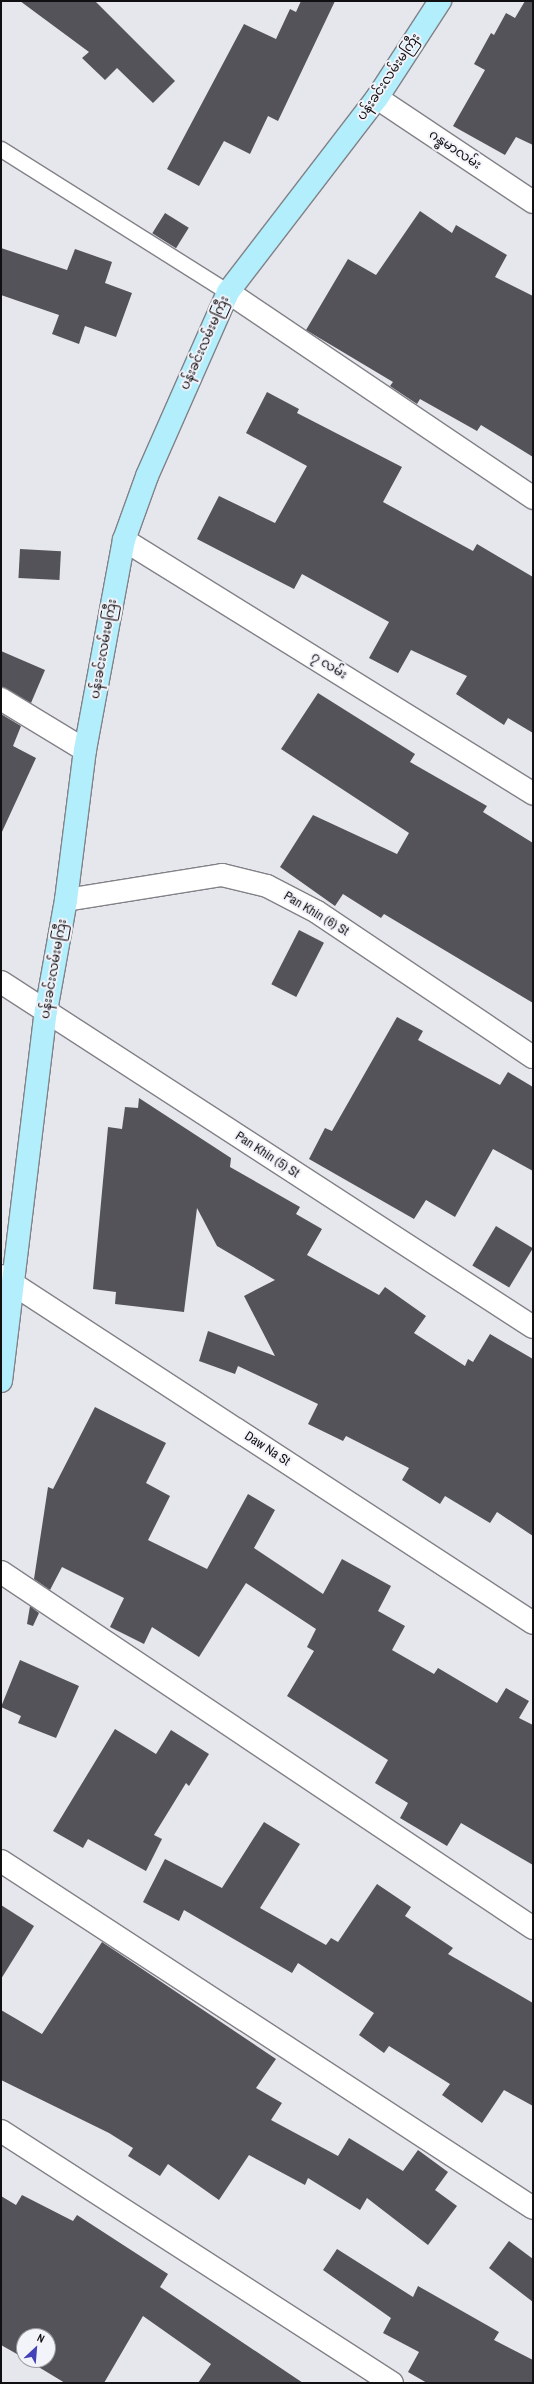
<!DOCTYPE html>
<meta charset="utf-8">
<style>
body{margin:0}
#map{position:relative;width:534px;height:2384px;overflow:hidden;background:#e6e6ed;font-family:"Archivo Narrow","Noto Sans Myanmar",sans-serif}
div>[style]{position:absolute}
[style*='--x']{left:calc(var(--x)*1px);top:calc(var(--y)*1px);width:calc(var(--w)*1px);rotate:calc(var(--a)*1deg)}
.building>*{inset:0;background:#535359;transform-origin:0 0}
.roads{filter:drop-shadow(1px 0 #818187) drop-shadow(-1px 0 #818187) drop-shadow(0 1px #818187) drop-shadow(0 -1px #818187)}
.service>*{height:15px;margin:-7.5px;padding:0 7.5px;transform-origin:7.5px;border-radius:7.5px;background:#fff}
.minor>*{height:22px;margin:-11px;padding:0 11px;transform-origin:11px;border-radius:11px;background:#fff}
.primary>*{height:22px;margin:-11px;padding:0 11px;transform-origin:11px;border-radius:11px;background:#b3eefc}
span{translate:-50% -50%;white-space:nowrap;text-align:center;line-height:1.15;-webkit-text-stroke:4px #f3f3fa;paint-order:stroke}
.street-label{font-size:13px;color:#101012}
.frame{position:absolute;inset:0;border:2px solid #101012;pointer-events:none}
.north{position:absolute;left:16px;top:2328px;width:40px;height:40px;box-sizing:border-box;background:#f3f3fa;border:1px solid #98989d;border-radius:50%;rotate:26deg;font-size:11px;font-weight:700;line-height:16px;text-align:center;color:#101012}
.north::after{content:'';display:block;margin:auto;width:14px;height:18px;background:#4242b8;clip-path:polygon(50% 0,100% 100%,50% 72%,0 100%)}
</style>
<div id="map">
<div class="building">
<div style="clip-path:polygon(20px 1px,95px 1px,175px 81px,153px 103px,117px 68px,105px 80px,82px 58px,89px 52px)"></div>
<div style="clip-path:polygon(301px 1px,335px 1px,278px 121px,268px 116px,250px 154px,224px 141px,199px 186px,167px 169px,244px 24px,276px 39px,290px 9px,296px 12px)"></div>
<div style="clip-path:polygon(525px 1px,533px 1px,533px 145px,516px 137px,505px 155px,453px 126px,485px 70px,474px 64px,491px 33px,494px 35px,506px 13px,515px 18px)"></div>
<div style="clip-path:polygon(420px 211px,452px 233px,456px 225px,507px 255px,495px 277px,533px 296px,533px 457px,481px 425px,477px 431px,420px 399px,417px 404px,390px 386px,393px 382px,306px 330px,348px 259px,376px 275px)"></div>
<div style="left:165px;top:213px;width:28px;height:24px;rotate:32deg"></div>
<div style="clip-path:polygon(1px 248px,67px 270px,75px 249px,112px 262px,105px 283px,132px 293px,116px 337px,85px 326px,79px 344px,52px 334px,59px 315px,1px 295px)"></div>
<div style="clip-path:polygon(267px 392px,299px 409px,297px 413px,402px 467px,383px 502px,473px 551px,477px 544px,533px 577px,533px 733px,508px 718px,504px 725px,456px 694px,467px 676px,411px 650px,398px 673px,369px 658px,389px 622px,302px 574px,294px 589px,197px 539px,219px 496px,275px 523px,307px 466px,246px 433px)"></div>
<div style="left:20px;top:549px;width:41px;height:29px;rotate:3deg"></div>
<div style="clip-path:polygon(1px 651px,45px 670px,31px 703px,1px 687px)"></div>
<div style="clip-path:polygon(318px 693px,415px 754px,410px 762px,487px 806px,483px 812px,533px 843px,533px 1003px,384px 914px,381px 918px,343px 894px,335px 906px,280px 867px,313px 815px,397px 854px,409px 833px,281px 749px)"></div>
<div style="clip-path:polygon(1px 714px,21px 726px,13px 746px,36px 758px,1px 834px)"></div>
<div style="left:299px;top:930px;width:28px;height:61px;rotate:27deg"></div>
<div style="clip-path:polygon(397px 1017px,423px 1031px,418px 1040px,500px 1085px,508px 1072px,533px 1087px,533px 1171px,493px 1149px,455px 1217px,426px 1200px,414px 1219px,309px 1159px,325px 1128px,332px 1131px)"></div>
<div style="clip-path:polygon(139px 1098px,231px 1158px,230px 1167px,300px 1207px,296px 1214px,322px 1229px,307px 1255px,379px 1295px,385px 1287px,426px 1316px,414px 1333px,465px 1366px,468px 1359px,473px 1362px,490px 1334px,533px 1359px,533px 1536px,497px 1512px,490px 1523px,445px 1496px,440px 1504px,402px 1480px,409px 1468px,346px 1436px,343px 1441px,308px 1424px,318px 1404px,238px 1366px,235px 1374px,199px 1361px,208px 1331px,275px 1356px,244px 1296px,275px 1280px,217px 1246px,197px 1208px,184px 1312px,115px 1304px,116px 1292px,93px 1289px,108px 1127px,122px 1129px,125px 1107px,138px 1108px)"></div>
<div style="left:496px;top:1226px;width:43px;height:46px;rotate:31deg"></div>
<div style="clip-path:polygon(95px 1407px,166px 1443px,146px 1483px,170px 1496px,148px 1540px,207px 1569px,248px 1494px,275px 1510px,254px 1548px,323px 1594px,342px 1559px,391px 1586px,378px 1611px,405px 1626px,392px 1650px,434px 1674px,438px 1668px,497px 1703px,506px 1688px,529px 1701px,519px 1718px,533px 1725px,533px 1865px,461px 1823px,447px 1846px,400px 1818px,408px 1803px,375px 1783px,388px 1760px,287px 1696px,314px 1651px,307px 1647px,316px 1629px,246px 1583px,199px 1657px,152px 1627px,144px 1644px,110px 1627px,124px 1598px,62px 1567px,50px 1590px,34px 1579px,48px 1487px,53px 1489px)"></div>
<div style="clip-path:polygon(30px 1606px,39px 1613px,33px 1626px,27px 1624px)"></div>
<div style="clip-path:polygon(20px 1660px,79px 1686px,56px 1738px,18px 1723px,21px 1716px,1px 1707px)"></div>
<div style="clip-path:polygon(115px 1729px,156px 1754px,171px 1730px,209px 1754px,189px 1786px,186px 1783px,154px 1835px,162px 1839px,146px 1871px,88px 1839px,83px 1848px,53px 1831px)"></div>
<div style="clip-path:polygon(264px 1822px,300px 1844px,260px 1908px,326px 1945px,331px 1938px,338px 1942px,377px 1884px,411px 1907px,405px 1916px,453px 1948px,448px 1954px,533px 2003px,533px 2106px,504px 2090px,482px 2123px,442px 2095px,450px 2084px,389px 2046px,384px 2053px,359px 2035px,374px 2013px,298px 1963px,292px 1973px,184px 1910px,179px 1921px,143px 1902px,165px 1859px,222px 1888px)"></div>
<div style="clip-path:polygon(1px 1905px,34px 1926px,1px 1979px)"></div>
<div style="clip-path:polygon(102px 1942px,276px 2059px,256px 2088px,282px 2103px,271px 2120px,338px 2156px,349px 2138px,403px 2171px,418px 2150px,448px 2172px,435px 2190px,457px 2206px,428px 2245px,367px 2198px,360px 2210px,308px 2178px,305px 2185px,249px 2155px,219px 2200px,168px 2164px,160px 2176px,128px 2156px,133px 2148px,109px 2133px,1px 2080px,1px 2010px,42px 2034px)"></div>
<div style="clip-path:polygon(22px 2195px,73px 2221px,77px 2215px,168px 2274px,160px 2287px,303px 2383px,198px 2383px,211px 2364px,143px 2316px,104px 2383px,65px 2383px,27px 2360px,48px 2360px,48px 2336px,24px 2336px,24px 2358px,1px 2345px,1px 2196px,16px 2205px)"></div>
<div style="clip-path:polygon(509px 2241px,533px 2259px,533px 2302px,489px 2268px)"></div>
<div style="clip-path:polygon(337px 2249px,413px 2297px,418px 2286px,499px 2332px,494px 2340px,533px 2360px,533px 2383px,427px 2383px,408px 2372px,419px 2352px,383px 2333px,391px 2318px,323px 2270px)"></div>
</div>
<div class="roads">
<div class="service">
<div style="--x:1;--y:149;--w:268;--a:32.2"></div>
</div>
<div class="minor">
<div style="--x:377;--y:98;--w:187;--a:33.7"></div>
<div style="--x:228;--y:292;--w:368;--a:34"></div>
<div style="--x:124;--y:540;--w:481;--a:31.8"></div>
<div style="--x:1;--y:699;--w:98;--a:31.3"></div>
<div style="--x:66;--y:900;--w:158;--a:-9.1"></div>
<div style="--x:222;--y:875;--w:46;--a:13.7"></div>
<div style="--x:267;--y:886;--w:56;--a:27.5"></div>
<div style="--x:317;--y:912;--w:260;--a:33.9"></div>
<div style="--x:1;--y:982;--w:634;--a:32.96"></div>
<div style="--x:1;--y:1276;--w:635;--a:33.11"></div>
<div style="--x:1;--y:1572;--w:640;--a:33.79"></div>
<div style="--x:1;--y:1861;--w:635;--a:33.11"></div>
<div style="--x:1;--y:2131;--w:465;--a:32.8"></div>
</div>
<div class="primary">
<div style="--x:1;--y:1381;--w:373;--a:-83.1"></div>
<div style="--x:46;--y:1011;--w:113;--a:-79.8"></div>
<div style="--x:66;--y:900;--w:151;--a:-82.8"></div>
<div style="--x:85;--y:750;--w:214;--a:-79.5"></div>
<div style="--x:124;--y:540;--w:68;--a:-70.2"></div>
<div style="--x:147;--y:476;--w:201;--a:-66.2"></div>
<div style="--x:228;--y:292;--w:245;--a:-52.5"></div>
<div style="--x:377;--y:98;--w:116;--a:-57"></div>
</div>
</div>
<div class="street-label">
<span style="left:389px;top:77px;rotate:-56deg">ပန်းခင်းလမ်းမကြီး</span>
<span style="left:455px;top:150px;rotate:34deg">ဂန္ဓမာလမ်း</span>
<span style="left:205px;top:343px;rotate:-66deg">ပန်းခင်းလမ်းမကြီး</span>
<span style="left:104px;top:649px;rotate:-80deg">ပန်းခင်းလမ်းမကြီး</span>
<span style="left:329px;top:666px;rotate:32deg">၇ လမ်း</span>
<span style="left:316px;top:914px;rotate:31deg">Pan Khin (6) St</span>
<span style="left:54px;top:969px;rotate:-80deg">ပန်းခင်းလမ်းမကြီး</span>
<span style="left:267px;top:1155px;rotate:33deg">Pan Khin (5) St</span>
<span style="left:267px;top:1449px;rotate:33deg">Daw Na St</span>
</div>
<div class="frame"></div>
<div class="north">N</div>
</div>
